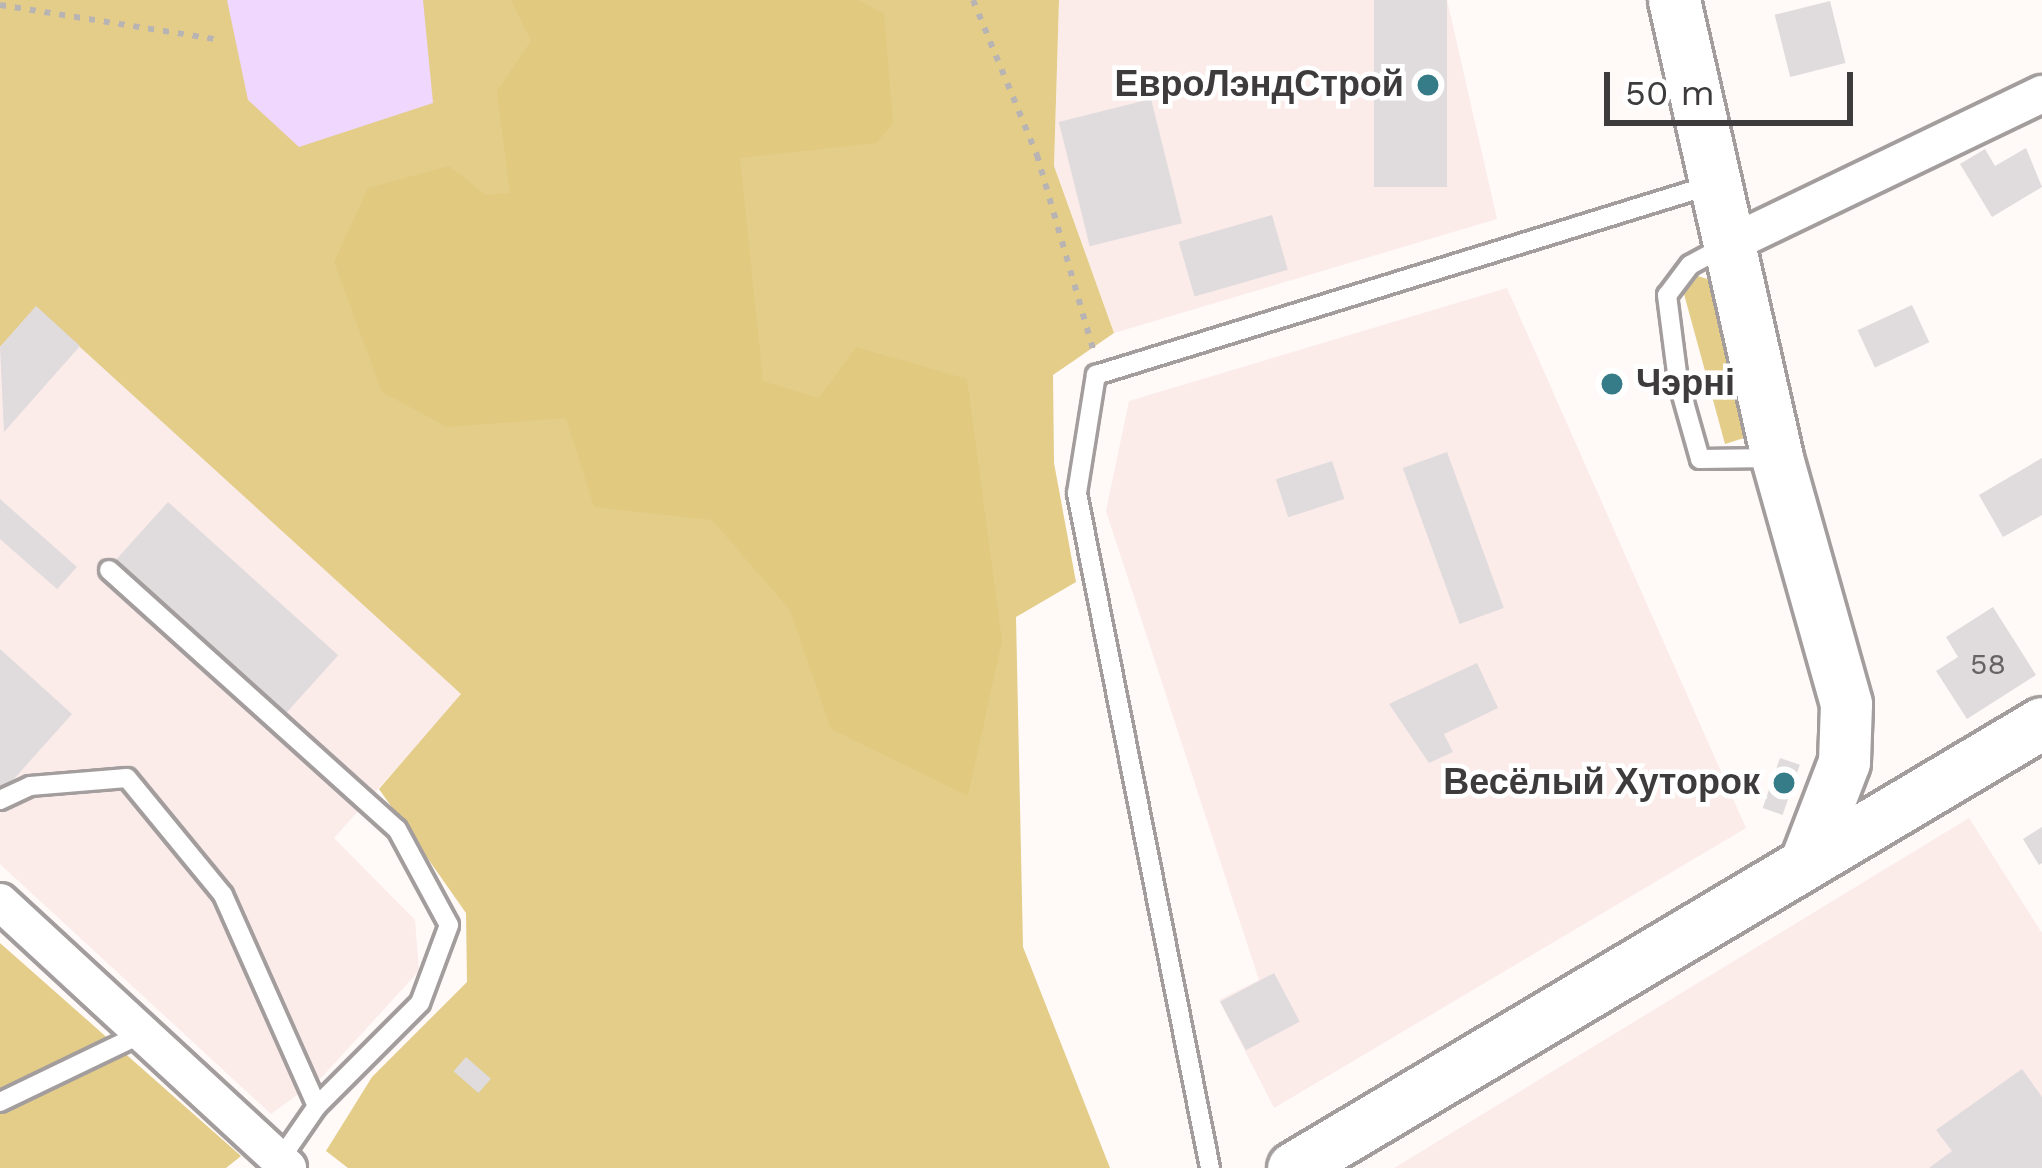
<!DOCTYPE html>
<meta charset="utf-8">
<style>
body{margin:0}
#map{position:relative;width:2042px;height:1168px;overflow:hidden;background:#fff9f8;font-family:"Work Sans",sans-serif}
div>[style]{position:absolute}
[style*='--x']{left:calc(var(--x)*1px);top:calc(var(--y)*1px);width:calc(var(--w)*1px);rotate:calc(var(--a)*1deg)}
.built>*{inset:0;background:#fbecea}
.green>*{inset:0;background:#e3cd89}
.forest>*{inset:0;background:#e1c97f}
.water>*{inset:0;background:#f0d7fd}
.building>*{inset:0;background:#e0dbdd;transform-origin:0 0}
.path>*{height:6px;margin-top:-3px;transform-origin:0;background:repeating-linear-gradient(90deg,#b9b4b4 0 6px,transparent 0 15px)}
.roads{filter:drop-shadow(3px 0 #a39d9d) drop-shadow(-3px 0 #a39d9d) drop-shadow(0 3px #a39d9d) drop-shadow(0 -3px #a39d9d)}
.lane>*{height:18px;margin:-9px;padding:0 9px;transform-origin:9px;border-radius:9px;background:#fff}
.street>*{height:36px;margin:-18px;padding:0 18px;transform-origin:18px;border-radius:18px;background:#fff}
.secondary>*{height:51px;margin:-25.5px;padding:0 25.5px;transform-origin:25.5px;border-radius:25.5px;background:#fff}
.dots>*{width:33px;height:33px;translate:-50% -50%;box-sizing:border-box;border:6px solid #fff;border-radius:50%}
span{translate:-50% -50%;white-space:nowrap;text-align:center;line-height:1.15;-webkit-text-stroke:9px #fff;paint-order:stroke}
.number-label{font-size:30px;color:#666364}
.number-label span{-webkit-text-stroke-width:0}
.poi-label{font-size:36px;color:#3d3b3b;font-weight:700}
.right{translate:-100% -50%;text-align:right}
.left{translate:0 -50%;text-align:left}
.scale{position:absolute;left:1604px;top:72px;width:249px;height:54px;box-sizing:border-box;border:6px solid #3d3b3b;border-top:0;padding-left:15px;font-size:36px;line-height:42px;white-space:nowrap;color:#3d3b3b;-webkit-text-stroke:9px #fff;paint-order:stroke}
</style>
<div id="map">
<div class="built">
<div style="clip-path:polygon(1059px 0,1447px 0,1497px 219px,1114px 333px,1054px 166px)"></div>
<div style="clip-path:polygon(1507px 288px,1746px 828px,1274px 1108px,1219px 1000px,1259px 980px,1106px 511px,1129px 401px)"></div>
<div style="clip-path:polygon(36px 306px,462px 695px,334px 838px,415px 920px,419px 971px,322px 1077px,271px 1114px,0 864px,0 347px)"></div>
<div style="clip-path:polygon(1969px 818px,2042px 933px,2042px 1168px,1394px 1168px)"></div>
</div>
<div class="green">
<div style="clip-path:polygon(0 0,1059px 0,1054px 166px,1114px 333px,1053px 375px,1054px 463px,1076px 582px,1016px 617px,1023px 947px,1110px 1168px,348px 1168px,326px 1151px,372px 1077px,467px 982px,466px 913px,379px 789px,461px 694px,36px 307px,0 347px)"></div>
<div style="clip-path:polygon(1698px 276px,1713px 281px,1747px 437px,1725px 444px,1684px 294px)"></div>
<div style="clip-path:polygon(0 943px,241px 1156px,226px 1168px,0 1168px)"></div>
</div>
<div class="forest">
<div style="clip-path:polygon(511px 0,859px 0,884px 14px,893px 124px,876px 143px,740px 158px,763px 381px,819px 398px,856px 347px,967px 379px,1002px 641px,968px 796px,831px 729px,790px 610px,712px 520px,594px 507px,566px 418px,447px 427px,382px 392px,334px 262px,368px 188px,449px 166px,486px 195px,510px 193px,497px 91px,531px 41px)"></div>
</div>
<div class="water">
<div style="clip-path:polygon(227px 0,423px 0,433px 103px,299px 147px,248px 100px)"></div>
</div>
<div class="building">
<div style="left:1374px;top:0;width:73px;height:187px"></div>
<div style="left:1830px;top:1px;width:64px;height:57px;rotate:76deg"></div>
<div style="left:1151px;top:99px;width:128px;height:95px;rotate:76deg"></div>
<div style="clip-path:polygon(2026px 148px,2042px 187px,1992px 217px,1960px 164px,1985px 149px,1995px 166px)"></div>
<div style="left:1272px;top:215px;width:57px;height:97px;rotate:74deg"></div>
<div style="left:1912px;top:305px;width:41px;height:60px;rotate:65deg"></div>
<div style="clip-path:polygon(36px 306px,80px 346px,4px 432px,0 347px)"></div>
<div style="left:1447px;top:452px;width:166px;height:47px;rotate:70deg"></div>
<div style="clip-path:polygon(2042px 458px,2042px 515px,2003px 537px,1979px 495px)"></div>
<div style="left:1332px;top:461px;width:40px;height:59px;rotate:72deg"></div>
<div style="clip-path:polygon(0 499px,77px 567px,57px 589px,0 539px)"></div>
<div style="left:168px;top:502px;width:229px;height:78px;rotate:42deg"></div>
<div style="clip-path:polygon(1993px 607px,2036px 675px,1967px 719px,1936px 671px,1958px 657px,1946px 637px)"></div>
<div style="clip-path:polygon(0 649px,72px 714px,4px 790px,0 786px)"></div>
<div style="clip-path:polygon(1477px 663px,1498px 708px,1444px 734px,1453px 752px,1429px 763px,1389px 704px)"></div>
<div style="left:1780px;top:758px;width:21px;height:53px;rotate:19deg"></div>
<div style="clip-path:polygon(2042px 827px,2042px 863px,2039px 865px,2023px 839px)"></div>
<div style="left:1274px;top:973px;width:55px;height:61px;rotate:62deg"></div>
<div style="left:466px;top:1057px;width:33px;height:19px;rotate:41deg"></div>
<div style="clip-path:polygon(2022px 1069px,2042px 1097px,2042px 1168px,1929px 1168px,1952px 1151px,1936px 1130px)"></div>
</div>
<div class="path">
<div style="--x:973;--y:0;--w:168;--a:67.6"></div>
<div style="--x:1037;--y:155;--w:206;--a:73.9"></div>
<div style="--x:0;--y:5;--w:218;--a:9"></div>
</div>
<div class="roads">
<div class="lane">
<div style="--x:1727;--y:245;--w:42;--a:151.6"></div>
<div style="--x:1690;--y:265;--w:38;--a:127"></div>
<div style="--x:1667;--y:295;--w:87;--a:82.7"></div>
<div style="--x:1678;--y:381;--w:81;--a:74.2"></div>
<div style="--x:1700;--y:459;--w:72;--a:-0.8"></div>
<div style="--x:109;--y:570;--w:387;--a:42"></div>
<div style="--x:397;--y:829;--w:109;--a:61.6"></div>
<div style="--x:449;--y:925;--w:83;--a:110.4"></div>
<div style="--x:420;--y:1003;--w:146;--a:135"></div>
<div style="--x:0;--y:800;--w:33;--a:-25"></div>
<div style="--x:30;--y:786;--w:97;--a:-4.7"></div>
<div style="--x:127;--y:778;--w:151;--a:50.6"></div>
<div style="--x:223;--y:895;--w:231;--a:66"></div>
<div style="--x:317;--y:1106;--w:67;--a:124.6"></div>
<div style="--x:0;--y:1102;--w:157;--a:-25.7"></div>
<div style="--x:1210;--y:1168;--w:688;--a:-101.15"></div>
<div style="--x:1077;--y:493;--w:120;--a:-80.9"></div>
<div style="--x:1096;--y:375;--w:644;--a:-17.17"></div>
</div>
<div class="street">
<div style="--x:1730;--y:244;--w:346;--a:-25.7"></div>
<div style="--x:0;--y:902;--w:392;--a:42.7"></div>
</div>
<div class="secondary">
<div style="--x:1674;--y:0;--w:469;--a:77.3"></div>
<div style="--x:1777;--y:458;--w:255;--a:74.3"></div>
<div style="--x:1846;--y:704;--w:58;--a:92"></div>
<div style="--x:1844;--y:762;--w:106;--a:111"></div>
<div style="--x:1293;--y:1168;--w:871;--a:-30.72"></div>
</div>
</div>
<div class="dots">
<div style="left:1428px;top:85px;background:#367b88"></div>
<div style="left:1612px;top:384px;background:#367b88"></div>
<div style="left:1784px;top:783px;background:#367b88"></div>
</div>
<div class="number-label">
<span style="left:1988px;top:664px">58</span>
</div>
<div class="poi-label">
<span class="right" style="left:1404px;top:85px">ЕвроЛэндСтрой</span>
<span class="left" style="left:1636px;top:384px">Чэрні</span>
<span class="right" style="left:1760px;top:783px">Весёлый Хуторок</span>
</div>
<div class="scale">50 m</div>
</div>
